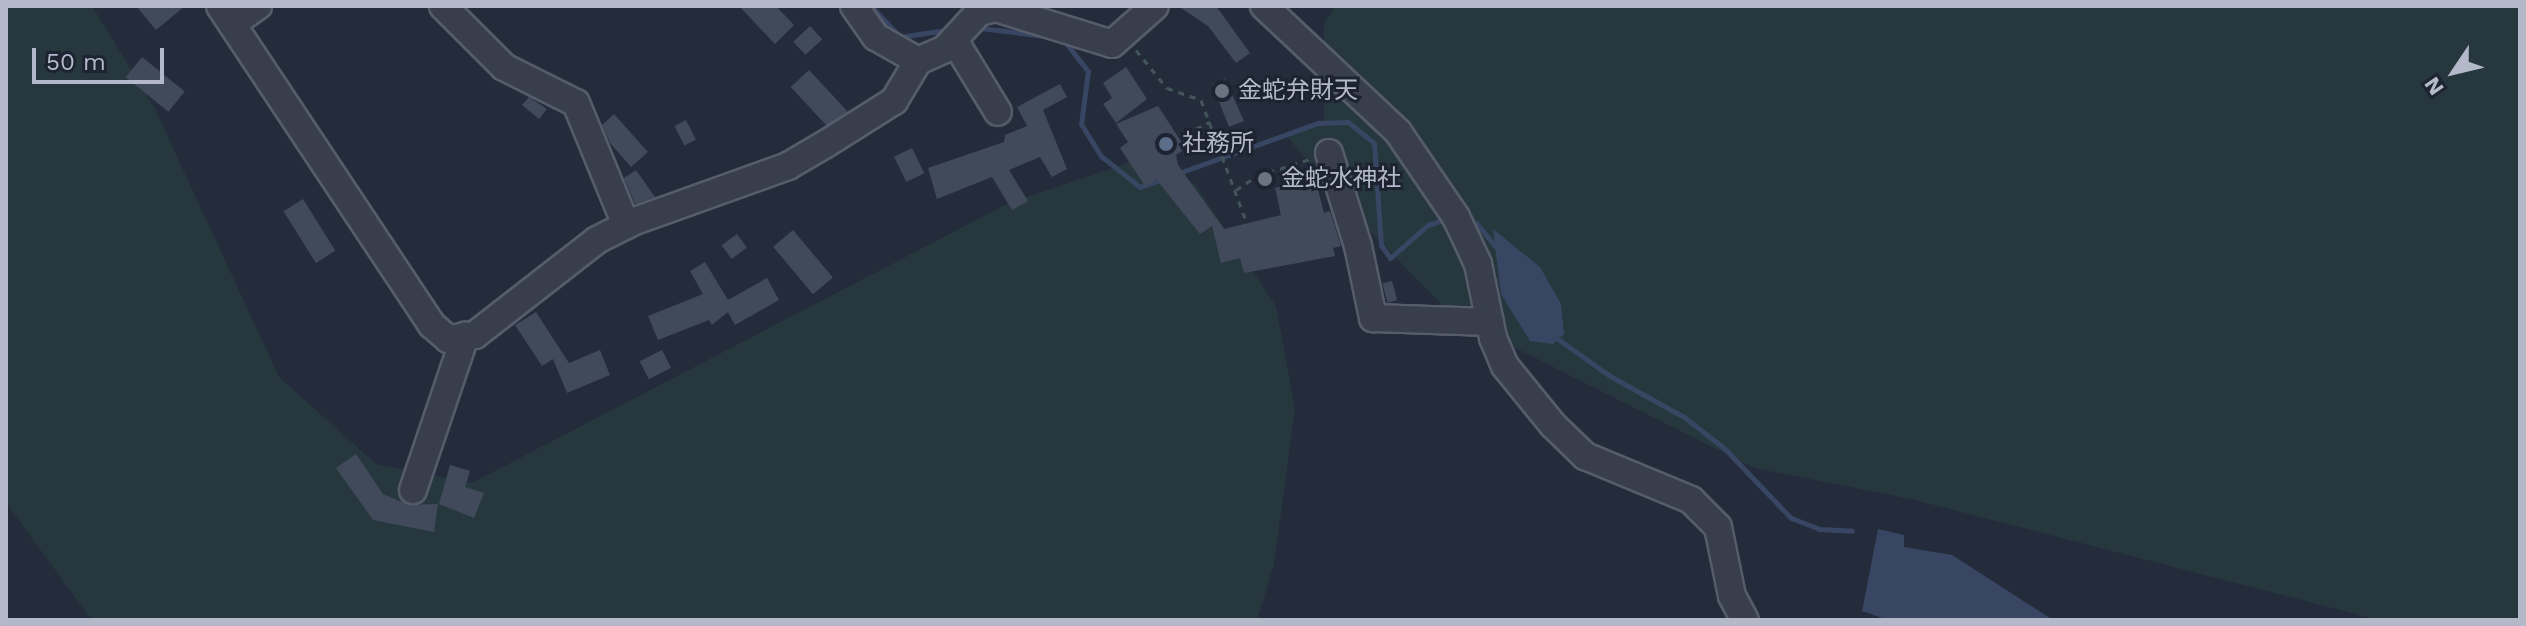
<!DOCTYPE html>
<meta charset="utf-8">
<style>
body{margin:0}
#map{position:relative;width:2526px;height:626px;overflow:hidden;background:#242c3c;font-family:"Work Sans","Noto Sans JP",sans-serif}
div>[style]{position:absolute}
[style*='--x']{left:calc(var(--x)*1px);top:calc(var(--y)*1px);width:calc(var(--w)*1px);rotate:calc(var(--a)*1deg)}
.green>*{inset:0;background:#26383d}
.water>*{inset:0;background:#384663}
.stream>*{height:5px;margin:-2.5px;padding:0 2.5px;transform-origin:2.5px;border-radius:2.5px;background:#384663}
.building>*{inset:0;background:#404a5b;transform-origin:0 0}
.path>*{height:3px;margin-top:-1.5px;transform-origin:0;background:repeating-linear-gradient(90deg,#44555a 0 6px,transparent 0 12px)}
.roads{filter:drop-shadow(2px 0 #565c6a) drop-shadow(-2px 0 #565c6a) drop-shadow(0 2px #565c6a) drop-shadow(0 -2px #565c6a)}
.minor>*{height:26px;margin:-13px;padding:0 13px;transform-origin:13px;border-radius:13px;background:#383e4c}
.dots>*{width:22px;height:22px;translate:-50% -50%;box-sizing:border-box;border:4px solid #1d2331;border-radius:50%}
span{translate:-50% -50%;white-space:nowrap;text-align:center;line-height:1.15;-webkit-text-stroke:6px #1d2331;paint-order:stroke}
.poi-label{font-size:24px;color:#b3b9c8}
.left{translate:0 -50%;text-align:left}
.frame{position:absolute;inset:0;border:8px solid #b3b9c8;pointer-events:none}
.north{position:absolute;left:2414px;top:32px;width:80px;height:80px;-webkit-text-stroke:6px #1d2331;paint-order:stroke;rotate:235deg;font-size:22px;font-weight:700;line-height:32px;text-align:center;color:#b3b9c8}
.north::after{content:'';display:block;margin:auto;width:28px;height:36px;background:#b3b9c8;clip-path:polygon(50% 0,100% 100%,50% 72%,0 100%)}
.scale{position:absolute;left:32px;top:48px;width:132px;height:36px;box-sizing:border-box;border:4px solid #b3b9c8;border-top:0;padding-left:10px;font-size:24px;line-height:28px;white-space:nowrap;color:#b3b9c8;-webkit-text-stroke:6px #1d2331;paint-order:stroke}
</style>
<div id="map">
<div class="green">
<div style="clip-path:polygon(6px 6px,92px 6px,154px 107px,279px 377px,376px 464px,472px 483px,1009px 203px,1143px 158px,1195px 184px,1276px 306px,1295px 409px,1274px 564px,1257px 620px,92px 620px,6px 503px)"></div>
<div style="clip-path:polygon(1335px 6px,2520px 6px,2520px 620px,2379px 620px,1911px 499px,1754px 468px,1454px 317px,1334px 194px,1287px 136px,1324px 124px,1324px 24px)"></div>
</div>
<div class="water">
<div style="clip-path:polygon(1493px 229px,1540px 267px,1561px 304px,1564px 334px,1553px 344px,1530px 341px,1501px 294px)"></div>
<div style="clip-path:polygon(1878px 529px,1904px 535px,1904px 547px,1952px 555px,2053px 620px,1888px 620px,1862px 611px)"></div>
</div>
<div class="stream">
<div style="--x:871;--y:6;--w:42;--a:46.9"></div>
<div style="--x:900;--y:37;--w:46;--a:-8.8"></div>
<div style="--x:980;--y:28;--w:65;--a:7"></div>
<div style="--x:1066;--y:43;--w:36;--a:52"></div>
<div style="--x:1088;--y:71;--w:53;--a:97.5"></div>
<div style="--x:1081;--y:124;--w:38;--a:58"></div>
<div style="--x:1101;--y:156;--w:50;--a:38.5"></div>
<div style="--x:1140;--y:187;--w:24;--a:-19"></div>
<div style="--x:1176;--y:174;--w:151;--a:-19.8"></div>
<div style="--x:1318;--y:123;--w:30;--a:-2"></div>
<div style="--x:1348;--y:122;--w:33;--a:39"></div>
<div style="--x:1374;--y:143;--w:102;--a:86.1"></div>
<div style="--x:1381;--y:245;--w:16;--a:55"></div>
<div style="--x:1390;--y:258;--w:50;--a:-41"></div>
<div style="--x:1428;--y:225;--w:19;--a:-18"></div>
<div style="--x:1476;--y:223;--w:34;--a:50"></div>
<div style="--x:1555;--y:337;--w:67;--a:35.3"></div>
<div style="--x:1610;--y:376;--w:85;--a:29"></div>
<div style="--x:1684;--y:417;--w:51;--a:37.8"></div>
<div style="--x:1724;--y:448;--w:97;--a:46.3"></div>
<div style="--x:1791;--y:518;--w:30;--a:21"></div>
<div style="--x:1819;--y:529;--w:33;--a:3"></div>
</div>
<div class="building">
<div style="clip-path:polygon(136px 6px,185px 6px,156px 30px)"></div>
<div style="clip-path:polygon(739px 6px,776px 6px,794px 25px,775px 44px)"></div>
<div style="clip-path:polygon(1178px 6px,1216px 6px,1250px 53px,1236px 63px,1208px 26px)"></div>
<div style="left:810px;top:26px;width:18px;height:23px;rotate:47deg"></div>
<div style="left:142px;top:57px;width:55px;height:26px;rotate:39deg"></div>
<div style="clip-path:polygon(1126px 67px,1147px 99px,1116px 123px,1103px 104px,1112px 98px,1103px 83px)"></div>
<div style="left:809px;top:70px;width:56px;height:25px;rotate:47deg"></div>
<div style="clip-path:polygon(1225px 79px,1244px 121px,1229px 127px,1212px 84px)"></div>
<div style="clip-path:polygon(1060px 84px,1067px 97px,1043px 110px,1067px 169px,1052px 177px,1040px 157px,1009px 170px,1028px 201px,1012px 210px,992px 177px,937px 199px,928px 168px,1004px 142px,1005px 135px,1027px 126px,1017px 107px)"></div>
<div style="clip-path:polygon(529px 97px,547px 109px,539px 119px,522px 105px)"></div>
<div style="clip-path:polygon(1158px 106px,1186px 149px,1176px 155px,1178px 165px,1224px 229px,1281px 215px,1275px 188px,1315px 178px,1324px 213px,1330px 211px,1341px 246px,1333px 248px,1335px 256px,1244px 273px,1240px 258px,1221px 263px,1212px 226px,1200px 234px,1156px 179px,1145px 186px,1120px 148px,1128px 142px,1116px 124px)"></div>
<div style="clip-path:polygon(614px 114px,648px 152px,631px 167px,610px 143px,602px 125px)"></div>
<div style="left:686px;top:120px;width:22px;height:13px;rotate:63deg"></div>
<div style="left:912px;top:148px;width:28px;height:20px;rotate:64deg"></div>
<div style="clip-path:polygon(636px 170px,655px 197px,635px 204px,624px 178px)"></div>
<div style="left:303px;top:199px;width:61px;height:23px;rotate:58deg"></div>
<div style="left:793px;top:230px;width:62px;height:26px;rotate:50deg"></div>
<div style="left:737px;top:234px;width:17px;height:19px;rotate:54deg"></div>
<div style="clip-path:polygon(705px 262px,728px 300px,767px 278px,779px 300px,735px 325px,728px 312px,712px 325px,709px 320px,658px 340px,648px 316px,703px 294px,690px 271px)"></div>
<div style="left:1392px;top:281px;width:20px;height:10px;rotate:75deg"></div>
<div style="clip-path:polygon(536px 312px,569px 363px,600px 350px,610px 375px,567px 393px,553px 359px,542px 366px,515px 325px)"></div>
<div style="left:662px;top:350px;width:20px;height:25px;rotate:63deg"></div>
<div style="clip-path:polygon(356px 454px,383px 494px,409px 505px,438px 504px,434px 532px,373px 520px,336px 468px)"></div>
<div style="clip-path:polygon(450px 465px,470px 471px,465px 487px,484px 493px,474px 518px,439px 504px)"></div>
</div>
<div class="path">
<div style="--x:1136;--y:50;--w:49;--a:50.8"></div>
<div style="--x:1167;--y:88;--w:36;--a:19"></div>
<div style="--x:1201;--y:100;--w:126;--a:69.6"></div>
<div style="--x:1185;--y:134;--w:28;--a:-26"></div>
<div style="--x:1236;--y:190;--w:25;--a:-34"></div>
<div style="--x:1257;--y:176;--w:56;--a:-17.8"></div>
</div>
<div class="roads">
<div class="minor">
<div style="--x:220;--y:6;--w:383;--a:56.4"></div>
<div style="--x:432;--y:325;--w:21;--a:41"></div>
<div style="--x:448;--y:339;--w:27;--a:-8"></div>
<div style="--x:475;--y:335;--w:155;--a:-37.9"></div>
<div style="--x:597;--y:240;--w:39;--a:-27"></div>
<div style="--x:632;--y:222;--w:166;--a:-19.7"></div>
<div style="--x:788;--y:166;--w:42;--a:-30.3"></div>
<div style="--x:824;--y:145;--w:83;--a:-32.2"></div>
<div style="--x:894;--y:101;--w:47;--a:-59"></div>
<div style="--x:443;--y:6;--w:86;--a:45"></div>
<div style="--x:504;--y:67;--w:80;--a:26.6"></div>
<div style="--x:576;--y:103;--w:132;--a:67.7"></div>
<div style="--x:854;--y:6;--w:38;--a:55"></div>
<div style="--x:876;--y:37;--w:48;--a:29.7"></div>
<div style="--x:918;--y:61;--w:30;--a:-24"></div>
<div style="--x:945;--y:49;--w:50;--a:-47.4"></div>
<div style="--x:979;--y:12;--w:17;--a:-13"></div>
<div style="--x:996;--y:8;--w:121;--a:17.2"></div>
<div style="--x:1112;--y:44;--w:57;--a:-41.5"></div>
<div style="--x:1264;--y:6;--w:184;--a:43.2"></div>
<div style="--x:1398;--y:132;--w:103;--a:55.7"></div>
<div style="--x:1456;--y:217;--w:52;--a:64.9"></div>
<div style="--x:1478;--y:264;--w:76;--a:78.5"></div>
<div style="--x:1493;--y:338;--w:30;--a:67"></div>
<div style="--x:1505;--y:366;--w:76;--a:50.9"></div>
<div style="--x:1553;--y:425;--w:45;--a:44.1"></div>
<div style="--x:1585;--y:456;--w:115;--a:22.5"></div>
<div style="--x:1691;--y:500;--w:38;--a:45"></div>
<div style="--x:1718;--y:527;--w:70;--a:78.5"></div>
<div style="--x:1732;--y:596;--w:27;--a:62"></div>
<div style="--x:232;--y:24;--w:32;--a:-35"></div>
<div style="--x:954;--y:40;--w:84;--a:58.6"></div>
<div style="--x:1329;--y:153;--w:97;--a:72.7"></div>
<div style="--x:1358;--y:246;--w:74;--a:78.2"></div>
<div style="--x:1373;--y:318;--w:117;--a:2"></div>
<div style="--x:413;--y:490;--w:163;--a:-71.3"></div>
</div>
</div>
<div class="dots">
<div style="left:1222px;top:91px;background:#6b7280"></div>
<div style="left:1166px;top:144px;background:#5c6f8a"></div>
<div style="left:1265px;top:179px;background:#6b7280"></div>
</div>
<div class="poi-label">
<span class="left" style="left:1238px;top:91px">金蛇弁財天</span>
<span class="left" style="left:1182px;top:144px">社務所</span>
<span class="left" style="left:1281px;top:179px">金蛇水神社</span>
</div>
<div class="frame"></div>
<div class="north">N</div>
<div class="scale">50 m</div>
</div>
